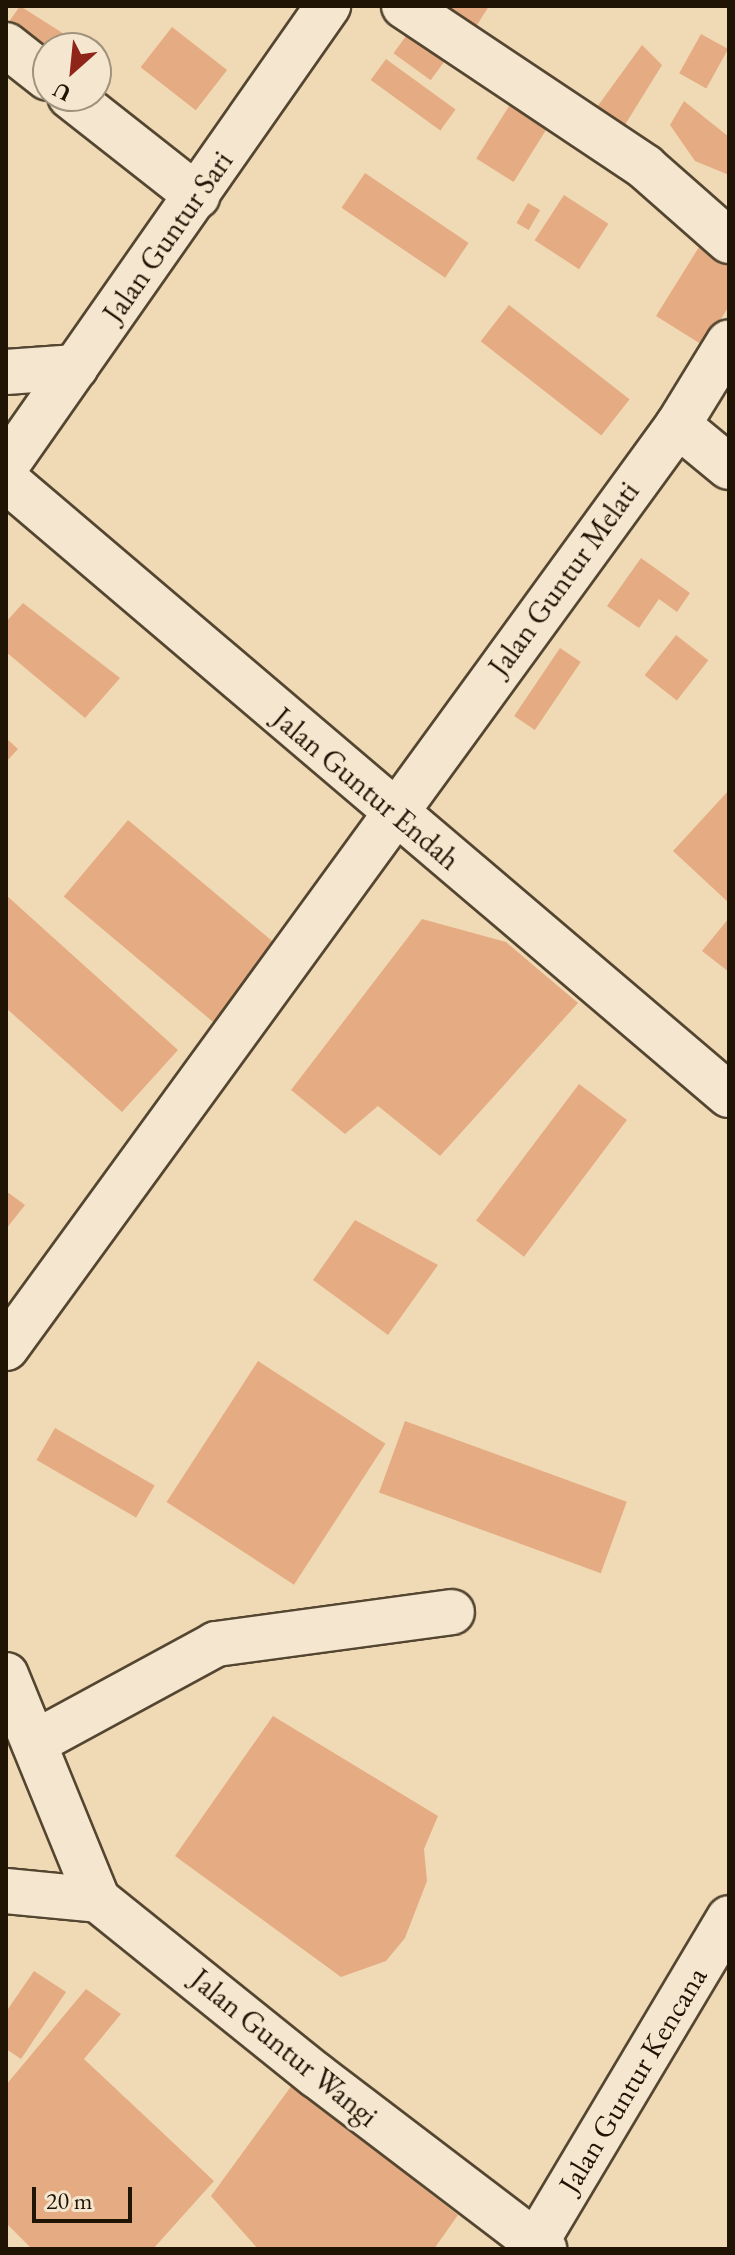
<!DOCTYPE html>
<style>
body{margin:0}
#map{position:relative;width:735px;height:2255px;overflow:hidden;background:#f0dab5;font-family:"EB Garamond",serif}
div>[style]{position:absolute}
[style*='--x']{left:calc(var(--x)*1px);top:calc(var(--y)*1px);width:calc(var(--w)*1px);rotate:calc(var(--a)*1deg)}
.building>*{inset:0;background:#e5ac83;transform-origin:0 0}
.roads{filter:drop-shadow(2px 0 #544631) drop-shadow(-2px 0 #544631) drop-shadow(0 2px #544631) drop-shadow(0 -2px #544631)}
.minor>*{height:44px;margin:-22px;padding:0 22px;transform-origin:22px;border-radius:22px;background:#f5e7cf}
span{translate:-50% -50%;white-space:nowrap;text-align:center;line-height:1.15;-webkit-text-stroke:7px #f5e7cf;paint-order:stroke}
.street-label{font-size:30px;color:#201405}
.frame{position:absolute;inset:0;border:8px solid #201405;pointer-events:none}
.north{position:absolute;left:32px;top:32px;width:80px;height:80px;box-sizing:border-box;background:#f5e7cf;border:2px solid #a0937e;border-radius:50%;rotate:207deg;font-size:22px;font-weight:700;line-height:32px;text-align:center;color:#201405}
.north::after{content:'';display:block;margin:auto;width:28px;height:36px;background:#8f2418;clip-path:polygon(50% 0,100% 100%,50% 72%,0 100%)}
.scale{position:absolute;left:32px;top:2187px;width:100px;height:36px;box-sizing:border-box;border:4px solid #201405;border-top:0;padding-left:10px;font-size:24px;line-height:28px;white-space:nowrap;color:#201405;-webkit-text-stroke:6px #f5e7cf;paint-order:stroke}
</style>
<div id="map">
<div class="building">
<div style="clip-path:polygon(20px 6px,72px 39px,66px 48px,48px 48px,48px 62px,6px 26px)"></div>
<div style="clip-path:polygon(428px 6px,489px 6px,472px 33px)"></div>
<div style="left:414px;top:25px;width:46px;height:35px;rotate:36deg"></div>
<div style="left:172px;top:27px;width:70px;height:51px;rotate:38deg"></div>
<div style="left:701px;top:34px;width:31px;height:45px;rotate:29deg"></div>
<div style="clip-path:polygon(642px 45px,662px 65px,623px 128px,597px 107px)"></div>
<div style="left:386px;top:59px;width:86px;height:26px;rotate:36deg"></div>
<div style="left:516px;top:95px;width:44px;height:75px;rotate:32deg"></div>
<div style="clip-path:polygon(684px 101px,729px 137px,729px 175px,695px 161px,670px 125px)"></div>
<div style="left:365px;top:173px;width:125px;height:42px;rotate:34deg"></div>
<div style="left:564px;top:195px;width:53px;height:54px;rotate:33deg"></div>
<div style="left:528px;top:203px;width:14px;height:23px;rotate:30deg"></div>
<div style="clip-path:polygon(704px 239px,729px 255px,729px 306px,704px 346px,656px 316px)"></div>
<div style="left:509px;top:305px;width:153px;height:46px;rotate:38deg"></div>
<div style="clip-path:polygon(641px 558px,690px 593px,677px 612px,659px 599px,639px 628px,607px 606px)"></div>
<div style="clip-path:polygon(23px 603px,120px 678px,85px 718px,6px 652px,6px 622px)"></div>
<div style="left:676px;top:635px;width:41px;height:51px;rotate:38deg"></div>
<div style="left:560px;top:648px;width:25px;height:82px;rotate:34deg"></div>
<div style="clip-path:polygon(6px 738px,18px 749px,6px 762px)"></div>
<div style="clip-path:polygon(729px 790px,729px 903px,673px 851px)"></div>
<div style="left:128px;top:820px;width:198px;height:100px;rotate:40deg"></div>
<div style="clip-path:polygon(6px 895px,178px 1050px,122px 1112px,6px 1008px)"></div>
<div style="clip-path:polygon(729px 918px,729px 972px,702px 951px)"></div>
<div style="clip-path:polygon(422px 919px,506px 942px,578px 1003px,440px 1156px,378px 1106px,345px 1134px,291px 1090px)"></div>
<div style="left:579px;top:1084px;width:60px;height:171px;rotate:37deg"></div>
<div style="clip-path:polygon(6px 1191px,25px 1205px,6px 1229px)"></div>
<div style="clip-path:polygon(355px 1220px,438px 1265px,388px 1335px,313px 1280px)"></div>
<div style="left:258px;top:1361px;width:152px;height:168px;rotate:33deg"></div>
<div style="left:405px;top:1421px;width:236px;height:76px;rotate:20deg"></div>
<div style="left:55px;top:1428px;width:115px;height:37px;rotate:30deg"></div>
<div style="clip-path:polygon(273px 1716px,438px 1816px,424px 1849px,427px 1881px,405px 1938px,386px 1961px,341px 1977px,175px 1856px)"></div>
<div style="clip-path:polygon(34px 1971px,66px 1992px,21px 2059px,6px 2049px,6px 2012px)"></div>
<div style="clip-path:polygon(86px 1989px,121px 2014px,84px 2059px,214px 2181px,153px 2249px,32px 2249px,6px 2223px,6px 2085px)"></div>
<div style="clip-path:polygon(292px 2085px,458px 2215px,434px 2249px,258px 2249px,211px 2196px)"></div>
</div>
<div class="roads">
<div class="minor">
<div style="--x:404;--y:6;--w:290;--a:33.7"></div>
<div style="--x:645;--y:167;--w:112;--a:41.4"></div>
<div style="--x:6;--y:45;--w:53;--a:38.2"></div>
<div style="--x:70;--y:96;--w:162;--a:38.2"></div>
<div style="--x:6;--y:372;--w:70;--a:-4.1"></div>
<div style="--x:678;--y:425;--w:66;--a:39.5"></div>
<div style="--x:6;--y:466;--w:562;--a:-55.01"></div>
<div style="--x:6;--y:480;--w:949;--a:40.39"></div>
<div style="--x:6;--y:1348;--w:1142;--a:-53.94"></div>
<div style="--x:678;--y:425;--w:97;--a:-58.4"></div>
<div style="--x:6;--y:1675;--w:243;--a:67.8"></div>
<div style="--x:34;--y:1743;--w:207;--a:-28.5"></div>
<div style="--x:216;--y:1644;--w:238;--a:-7.7"></div>
<div style="--x:6;--y:1891;--w:92;--a:5.6"></div>
<div style="--x:98;--y:1900;--w:280;--a:38.8"></div>
<div style="--x:316;--y:2075;--w:287;--a:37.3"></div>
<div style="--x:536;--y:2242;--w:377;--a:-59.2"></div>
</div>
</div>
<div class="street-label">
<span style="left:168px;top:237px;rotate:-55deg">Jalan Guntur Sari</span>
<span style="left:564px;top:579px;rotate:-54deg">Jalan Guntur Melati</span>
<span style="left:366px;top:789px;rotate:40deg">Jalan Guntur Endah</span>
<span style="left:284px;top:2048px;rotate:39deg">Jalan Guntur Wangi</span>
<span style="left:633px;top:2080px;rotate:-59deg">Jalan Guntur Kencana</span>
</div>
<div class="frame"></div>
<div class="north">U</div>
<div class="scale">20 m</div>
</div>
